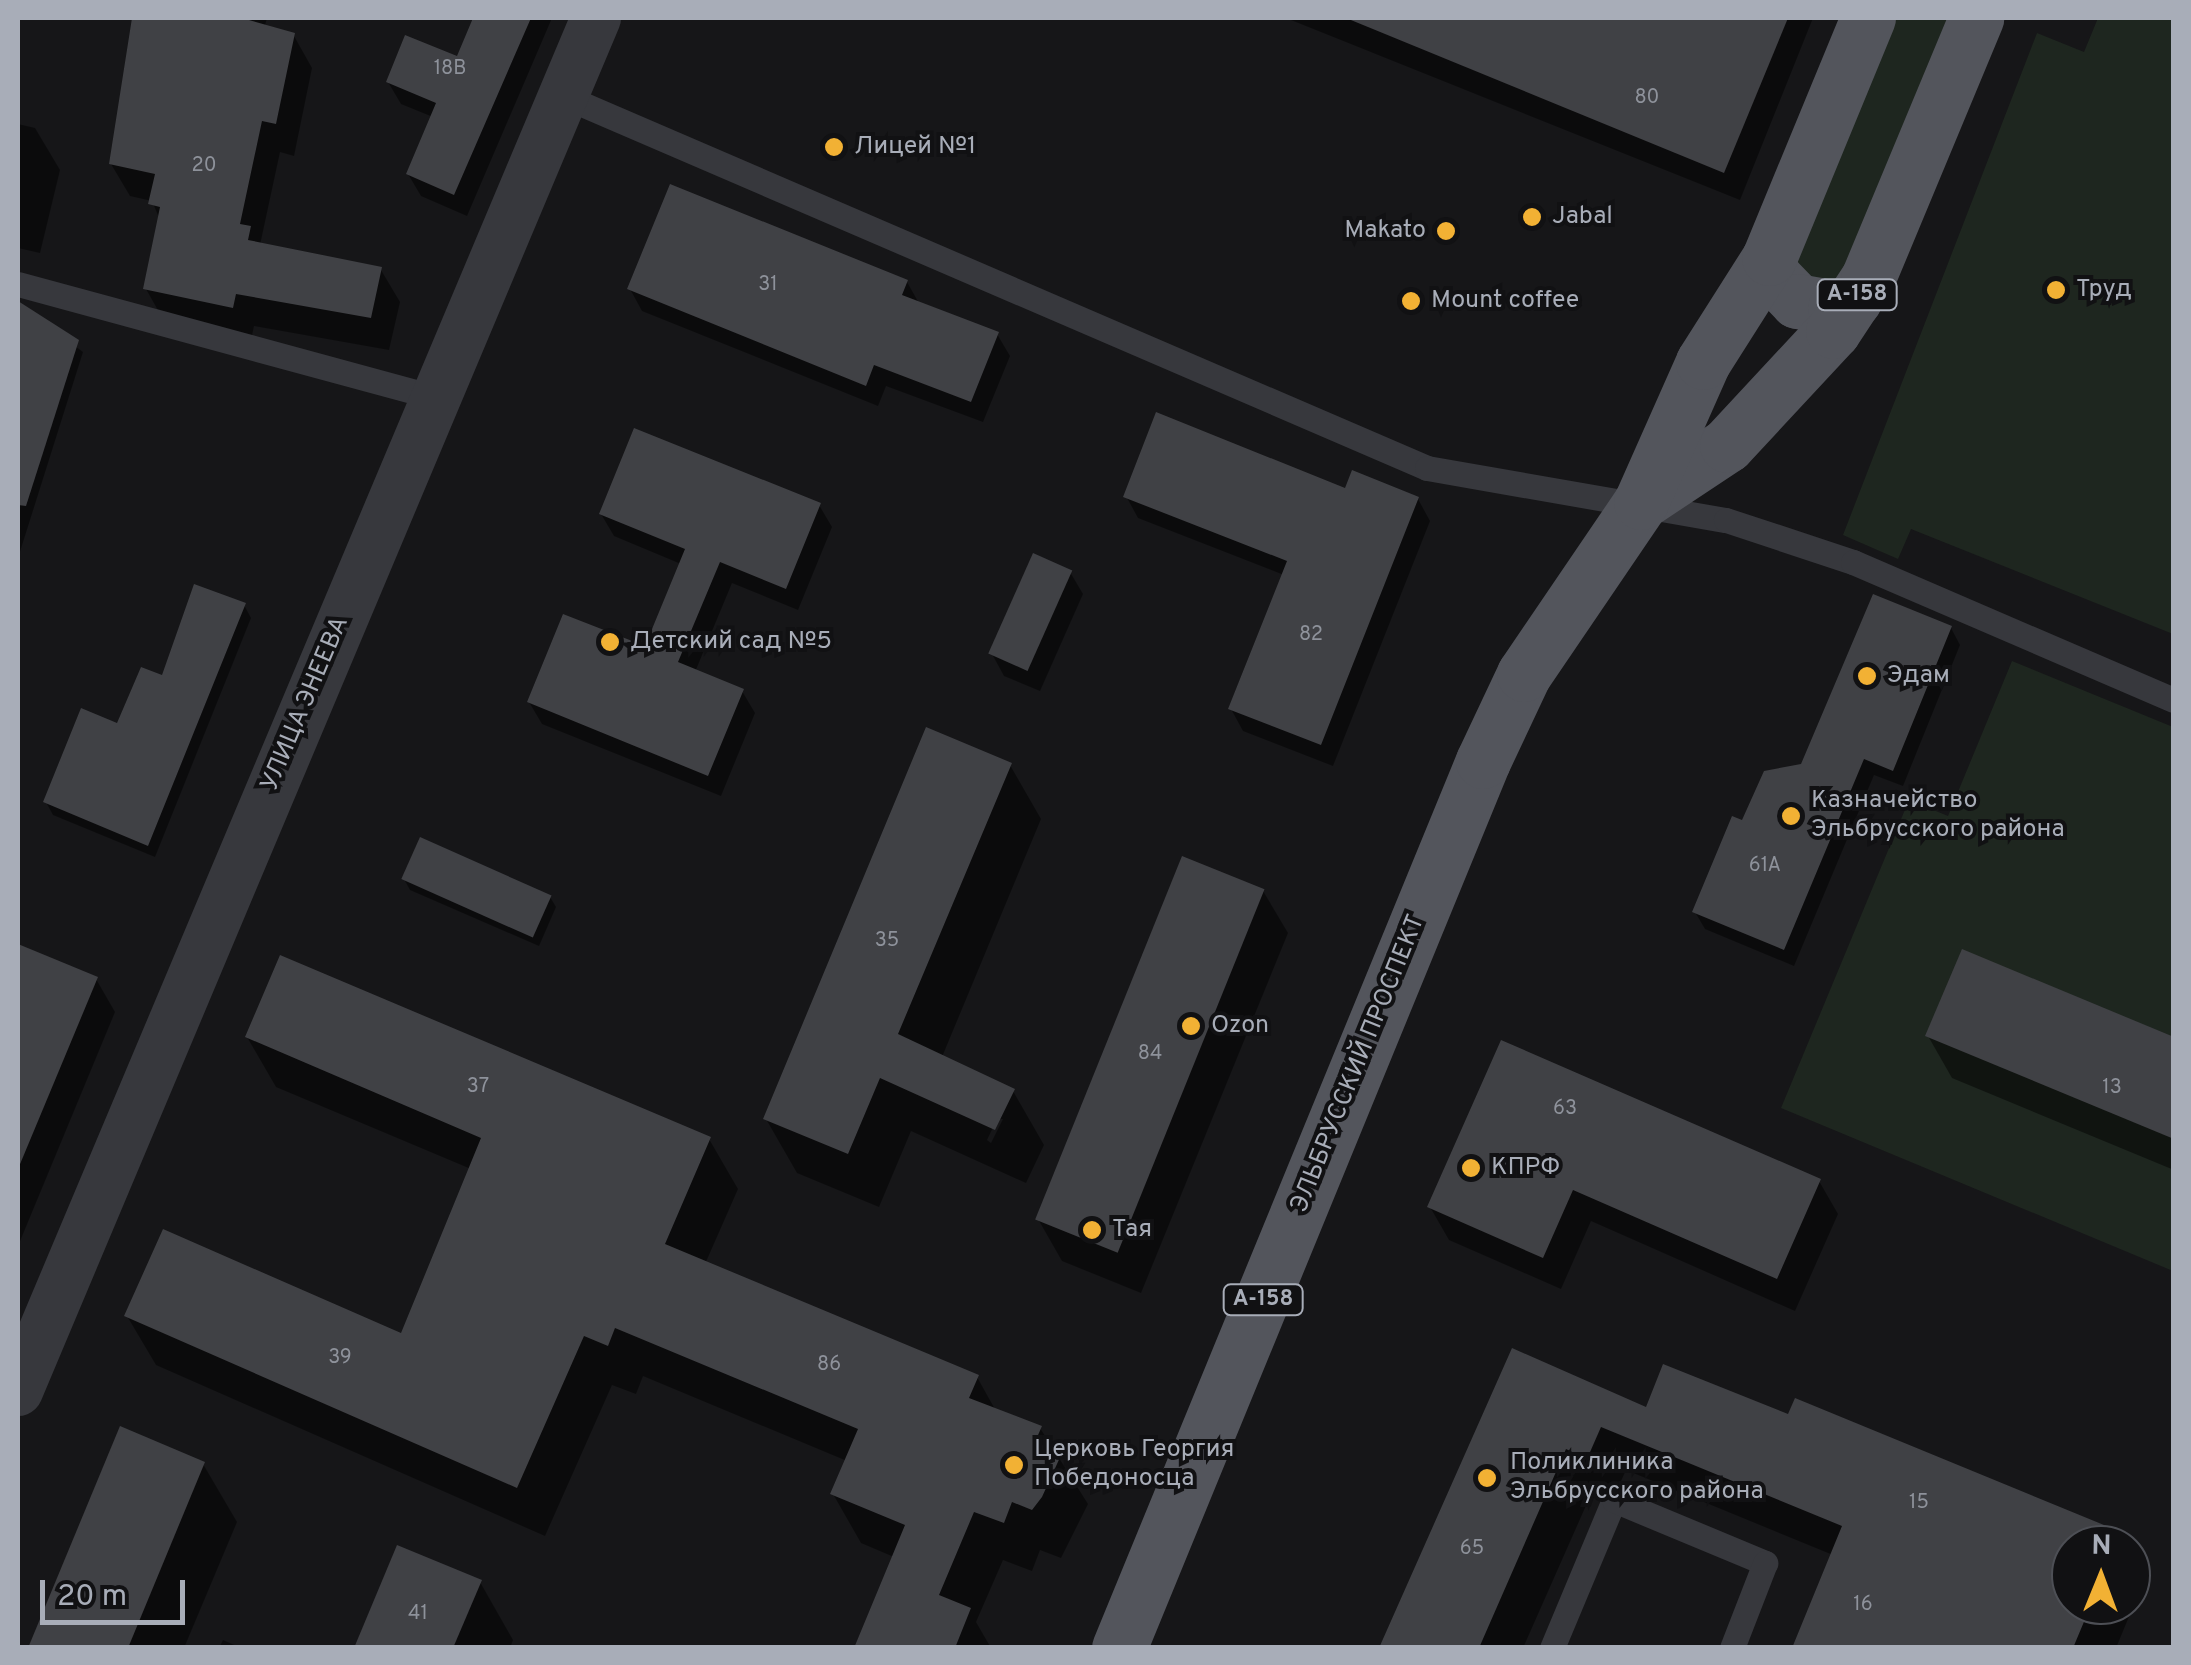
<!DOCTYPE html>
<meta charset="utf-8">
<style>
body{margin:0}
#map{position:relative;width:2191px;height:1665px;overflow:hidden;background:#161618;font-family:Overpass,sans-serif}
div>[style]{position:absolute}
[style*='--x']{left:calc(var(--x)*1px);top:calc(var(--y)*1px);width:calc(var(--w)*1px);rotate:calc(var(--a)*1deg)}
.green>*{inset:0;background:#1e261f}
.shadow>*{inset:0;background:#0007}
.building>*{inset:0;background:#404145;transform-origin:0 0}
.lane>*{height:25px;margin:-12.5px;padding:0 12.5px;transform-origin:12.5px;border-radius:12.5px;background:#37383d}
.street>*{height:50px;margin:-25px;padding:0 25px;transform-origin:25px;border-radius:25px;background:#37383d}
.primary>*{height:55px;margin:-27.5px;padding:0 27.5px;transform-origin:27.5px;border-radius:27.5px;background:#53555c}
.dots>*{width:28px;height:28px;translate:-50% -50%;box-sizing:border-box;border:5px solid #111113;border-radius:50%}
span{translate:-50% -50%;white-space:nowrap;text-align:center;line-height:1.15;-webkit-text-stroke:8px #111113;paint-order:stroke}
.number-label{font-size:20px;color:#8e929b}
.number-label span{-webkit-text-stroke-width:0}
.shield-label span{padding:2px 8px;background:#111113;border:2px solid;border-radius:8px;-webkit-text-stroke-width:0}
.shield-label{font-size:22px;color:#a8adb8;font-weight:700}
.poi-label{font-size:25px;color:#a8adb8}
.left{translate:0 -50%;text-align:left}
.right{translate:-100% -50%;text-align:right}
.street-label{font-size:25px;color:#a8adb8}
.frame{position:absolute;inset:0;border:20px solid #a8adb8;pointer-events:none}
.north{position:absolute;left:2051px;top:1525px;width:100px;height:100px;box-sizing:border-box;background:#111113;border:2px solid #4d4f55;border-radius:50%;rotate:1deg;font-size:28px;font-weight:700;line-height:40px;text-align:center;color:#a8adb8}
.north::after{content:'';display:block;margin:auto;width:35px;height:45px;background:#f2b134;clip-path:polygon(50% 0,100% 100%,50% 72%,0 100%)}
.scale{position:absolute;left:40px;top:1580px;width:145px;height:45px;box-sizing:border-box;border:5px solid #a8adb8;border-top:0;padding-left:12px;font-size:30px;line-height:35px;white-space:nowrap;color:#a8adb8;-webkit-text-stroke:8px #111113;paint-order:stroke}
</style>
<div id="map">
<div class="green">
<div style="clip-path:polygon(1893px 18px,1948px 18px,1844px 274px,1824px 287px,1796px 267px,1799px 249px)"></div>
<div style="clip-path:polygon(2098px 18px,2173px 18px,2173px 634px,1911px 529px,1898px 559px,1843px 535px,2037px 33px,2084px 52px)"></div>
<div style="clip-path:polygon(2012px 661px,2173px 727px,2173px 1271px,1781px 1108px,1909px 800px,1948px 816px)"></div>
</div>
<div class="shadow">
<div style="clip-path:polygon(135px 18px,267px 18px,264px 29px,294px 36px,312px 68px,294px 156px,280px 152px,260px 245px,381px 270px,400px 302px,389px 350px,254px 326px,251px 340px,164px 321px,146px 289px,160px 220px,152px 201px,130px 196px,111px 164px)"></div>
<div style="clip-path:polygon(476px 18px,552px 18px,467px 216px,421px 196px,408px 174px,433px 117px,401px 104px,388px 82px,458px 60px)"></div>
<div style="clip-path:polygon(1286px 18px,1643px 18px,1663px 26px,1667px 18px,1813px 18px,1740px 200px)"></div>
<div style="clip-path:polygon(18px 124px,35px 128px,60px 170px,40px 253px,18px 248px)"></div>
<div style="clip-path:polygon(907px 282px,920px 305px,997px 334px,1010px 356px,983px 422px,886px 386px,878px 406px,642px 311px,630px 289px)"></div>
<div style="clip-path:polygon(18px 303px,83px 352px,18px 558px,18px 391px,25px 374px,18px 366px)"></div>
<div style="clip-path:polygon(1346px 491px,1418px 499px,1430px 521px,1333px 766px,1243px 731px,1231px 709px,1284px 575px,1138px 518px,1126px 496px)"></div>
<div style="clip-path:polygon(819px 505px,832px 527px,798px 610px,732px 583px,695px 672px,742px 691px,755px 713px,721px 796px,542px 724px,529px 702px,646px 650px,681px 564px,614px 536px,601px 514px)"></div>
<div style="clip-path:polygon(1070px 572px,1083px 594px,1040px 691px,1004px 676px,992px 654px)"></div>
<div style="clip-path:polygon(244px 605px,251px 618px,155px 857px,53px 815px,46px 802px)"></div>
<div style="clip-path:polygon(1951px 628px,1960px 645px,1903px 786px,1874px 775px,1794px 966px,1705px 929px,1695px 912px,1744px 824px)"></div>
<div style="clip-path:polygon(evenodd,1010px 765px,1041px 819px,942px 1057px,1013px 1091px,1044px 1145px,1026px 1183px,911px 1131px,879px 1207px,797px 1173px,766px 1119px,1010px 765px,997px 1119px,1003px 1119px,991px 1143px,987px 1140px,997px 1119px)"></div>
<div style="clip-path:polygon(404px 879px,550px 897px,556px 907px,539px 946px,410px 890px)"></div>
<div style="clip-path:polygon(1263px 891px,1288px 933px,1141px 1293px,1062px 1261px,1038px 1219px)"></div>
<div style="clip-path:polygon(18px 947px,96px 979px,115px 1012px,18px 1246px)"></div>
<div style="clip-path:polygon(1928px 1036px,2174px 1040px,2174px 1170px,1952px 1078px)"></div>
<div style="clip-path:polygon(247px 1037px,709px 1139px,738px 1189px,705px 1264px,977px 1377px,996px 1411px,1040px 1428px,1088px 1504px,1061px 1558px,1040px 1550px,1032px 1571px,1003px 1560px,976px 1622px,991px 1648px,856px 1648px,894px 1557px,861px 1543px,833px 1494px,847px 1461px,643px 1376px,636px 1394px,612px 1385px,545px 1536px,156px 1365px,127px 1316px,402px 1336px,471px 1169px,276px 1087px)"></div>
<div style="clip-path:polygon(1503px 1043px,1819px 1181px,1838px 1214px,1795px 1311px,1591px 1221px,1561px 1289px,1449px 1240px,1430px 1207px)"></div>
<div style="clip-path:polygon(1513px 1352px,1647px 1410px,1790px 1418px,2119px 1534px,2126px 1545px,2071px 1545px,2071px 1605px,2131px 1605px,2131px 1554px,2145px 1578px,2116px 1648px,1795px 1648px,1833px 1555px,1626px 1470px,1612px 1501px,1592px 1492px,1523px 1648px,1382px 1648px)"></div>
<div style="clip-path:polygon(203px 1464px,237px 1522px,184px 1648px,31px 1648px)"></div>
<div style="clip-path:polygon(480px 1582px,513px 1640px,510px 1648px,356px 1648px)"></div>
<div style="clip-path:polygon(223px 1640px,241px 1648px,219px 1648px)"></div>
</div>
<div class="building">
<div style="clip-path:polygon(132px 18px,242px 18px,295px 33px,276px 124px,262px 121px,240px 224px,251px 226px,248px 240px,382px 267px,371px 318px,236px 294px,233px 308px,143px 289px,160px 207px,148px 204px,155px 174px,109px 164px)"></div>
<div style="clip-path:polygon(473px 18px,531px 18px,454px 195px,406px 174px,436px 103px,386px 82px,405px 35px,457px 56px)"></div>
<div style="clip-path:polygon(1346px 18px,1788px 18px,1724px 173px)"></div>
<div style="clip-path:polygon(670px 184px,908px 280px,902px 295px,999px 332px,971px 402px,874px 365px,866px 386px,627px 289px)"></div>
<div style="clip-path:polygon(18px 301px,79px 340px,26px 506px,18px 505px)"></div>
<div style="clip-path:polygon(1156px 412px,1345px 488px,1352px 470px,1419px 497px,1321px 745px,1228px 709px,1287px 561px,1123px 497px)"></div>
<div style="clip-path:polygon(634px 428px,821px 503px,786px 589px,720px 562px,678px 662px,744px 689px,708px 776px,527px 702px,563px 614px,645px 646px,685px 549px,599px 514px)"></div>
<div style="left:1033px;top:553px;width:43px;height:110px;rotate:24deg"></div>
<div style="clip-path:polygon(194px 584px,246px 603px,148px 846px,43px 802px,81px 708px,117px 723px,141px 667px,162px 675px)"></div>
<div style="clip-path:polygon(1873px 594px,1952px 626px,1893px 771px,1864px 759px,1784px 950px,1692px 912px,1732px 816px,1742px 820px,1764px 771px,1801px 764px)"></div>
<div style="clip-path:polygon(926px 727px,1012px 763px,898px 1034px,1015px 1089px,995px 1130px,880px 1078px,848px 1154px,763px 1119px)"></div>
<div style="left:420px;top:837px;width:144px;height:46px;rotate:24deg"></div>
<div style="left:1182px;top:856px;width:89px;height:392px;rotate:22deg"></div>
<div style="clip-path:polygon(18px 944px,98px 977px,18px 1169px)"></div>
<div style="clip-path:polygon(1962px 949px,2174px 1037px,2174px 1139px,1925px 1036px)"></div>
<div style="clip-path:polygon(280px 955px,711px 1137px,665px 1244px,979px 1375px,969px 1398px,1042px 1426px,1035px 1442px,1062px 1453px,1042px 1497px,1032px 1510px,1012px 1502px,1004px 1523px,974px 1512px,939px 1595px,971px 1608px,955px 1648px,854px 1648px,905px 1525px,830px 1494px,858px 1429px,615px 1328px,608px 1346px,584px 1336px,517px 1488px,124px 1316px,163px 1229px,401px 1333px,481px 1138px,245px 1037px)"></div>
<div style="clip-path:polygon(1501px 1040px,1821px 1179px,1777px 1279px,1573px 1190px,1543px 1258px,1427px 1207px)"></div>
<div style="clip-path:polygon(1512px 1348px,1646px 1407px,1663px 1364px,1788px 1414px,1795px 1398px,2121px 1532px,2115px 1545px,2071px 1545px,2071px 1605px,2091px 1605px,2073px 1648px,1792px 1648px,1842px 1526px,1601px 1427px,1587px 1459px,1566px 1449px,1479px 1648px,1379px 1648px)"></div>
<div style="clip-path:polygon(120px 1426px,205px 1462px,128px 1648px,28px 1648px)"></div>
<div style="clip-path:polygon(397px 1545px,482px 1580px,453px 1648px,354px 1648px)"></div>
</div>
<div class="lane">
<div style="--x:561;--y:95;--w:943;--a:23.3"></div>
<div style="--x:1427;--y:468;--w:303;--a:9.9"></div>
<div style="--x:1726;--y:520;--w:134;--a:18.3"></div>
<div style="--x:1853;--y:562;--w:349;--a:23.3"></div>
<div style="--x:18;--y:284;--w:431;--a:15.2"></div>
<div style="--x:1552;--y:1648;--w:160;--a:-67.3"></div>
<div style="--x:1614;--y:1500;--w:164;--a:22.6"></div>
<div style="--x:1765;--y:1563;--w:91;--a:111.2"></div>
</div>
<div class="street">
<div style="--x:18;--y:1391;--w:1490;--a:-67.17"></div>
</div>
<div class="primary">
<div style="--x:1769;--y:258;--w:17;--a:80"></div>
<div style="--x:1772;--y:275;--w:36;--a:46"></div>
<div style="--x:1797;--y:301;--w:39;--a:10"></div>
<div style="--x:1835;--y:308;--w:21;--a:-23"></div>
<div style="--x:1641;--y:502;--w:103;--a:-33.5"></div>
<div style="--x:1727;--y:445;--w:156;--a:-47.1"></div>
<div style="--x:1833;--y:331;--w:64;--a:-56.6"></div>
<div style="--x:1868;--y:278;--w:282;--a:-67.4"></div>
<div style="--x:1119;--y:1648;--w:959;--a:-67.69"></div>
<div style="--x:1483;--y:761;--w:96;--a:-64.8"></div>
<div style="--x:1524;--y:674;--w:208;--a:-55.8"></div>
<div style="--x:1641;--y:502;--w:153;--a:-66.1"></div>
<div style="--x:1703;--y:362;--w:123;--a:-57.6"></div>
<div style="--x:1769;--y:258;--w:260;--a:-67.6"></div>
</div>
<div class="dots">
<div style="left:834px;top:147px;background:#f2b134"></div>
<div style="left:1532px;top:217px;background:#f2b134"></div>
<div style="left:1446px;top:231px;background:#f2b134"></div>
<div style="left:2056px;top:290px;background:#f2b134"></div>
<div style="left:1411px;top:301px;background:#f2b134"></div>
<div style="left:610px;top:642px;background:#f2b134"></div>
<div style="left:1867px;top:676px;background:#f2b134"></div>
<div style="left:1791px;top:816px;background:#f2b134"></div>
<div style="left:1191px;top:1026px;background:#f2b134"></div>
<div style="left:1471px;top:1168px;background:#f2b134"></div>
<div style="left:1092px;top:1230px;background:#f2b134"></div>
<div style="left:1014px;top:1465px;background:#f2b134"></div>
<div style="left:1487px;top:1478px;background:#f2b134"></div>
</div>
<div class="number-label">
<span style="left:450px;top:69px">18В</span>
<span style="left:1647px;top:98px">80</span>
<span style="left:204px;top:166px">20</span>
<span style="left:768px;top:285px">31</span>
<span style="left:1311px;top:635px">82</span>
<span style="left:1765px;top:866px">61А</span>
<span style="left:887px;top:941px">35</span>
<span style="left:1150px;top:1054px">84</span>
<span style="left:478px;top:1087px">37</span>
<span style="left:2112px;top:1088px">13</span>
<span style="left:1565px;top:1109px">63</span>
<span style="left:340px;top:1358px">39</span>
<span style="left:829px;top:1365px">86</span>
<span style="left:1919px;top:1503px">15</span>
<span style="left:1472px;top:1549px">65</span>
<span style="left:1863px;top:1605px">16</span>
<span style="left:418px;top:1614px">41</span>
</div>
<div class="shield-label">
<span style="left:1857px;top:295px">А-158</span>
<span style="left:1263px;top:1300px">А-158</span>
</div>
<div class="poi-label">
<span class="left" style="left:854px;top:147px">Лицей №1</span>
<span class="left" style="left:1552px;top:217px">Jabal</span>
<span class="right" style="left:1426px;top:231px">Мakato</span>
<span class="left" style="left:2076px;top:290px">Труд</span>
<span class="left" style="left:1431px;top:301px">Mount coffee</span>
<span class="left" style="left:630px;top:642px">Детский сад №5</span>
<span class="left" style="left:1887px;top:676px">Эдам</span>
<span class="left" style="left:1811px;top:816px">Казначейство<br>Эльбрусского района</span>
<span class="left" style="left:1211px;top:1026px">Ozon</span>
<span class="left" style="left:1491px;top:1168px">КПРФ</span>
<span class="left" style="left:1112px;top:1230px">Тая</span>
<span class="left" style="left:1034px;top:1465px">Церковь Георгия<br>Победоносца</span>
<span class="left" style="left:1510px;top:1478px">Поликлиника<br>Эльбрусского района</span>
</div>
<div class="street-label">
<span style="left:306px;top:704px;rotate:-67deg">УЛИЦА ЭНЕЕВА</span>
<span style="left:1359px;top:1064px;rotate:-68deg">ЭЛЬБРУССКИЙ ПРОСПЕКТ</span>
</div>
<div class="frame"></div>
<div class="north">N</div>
<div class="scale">20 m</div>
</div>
